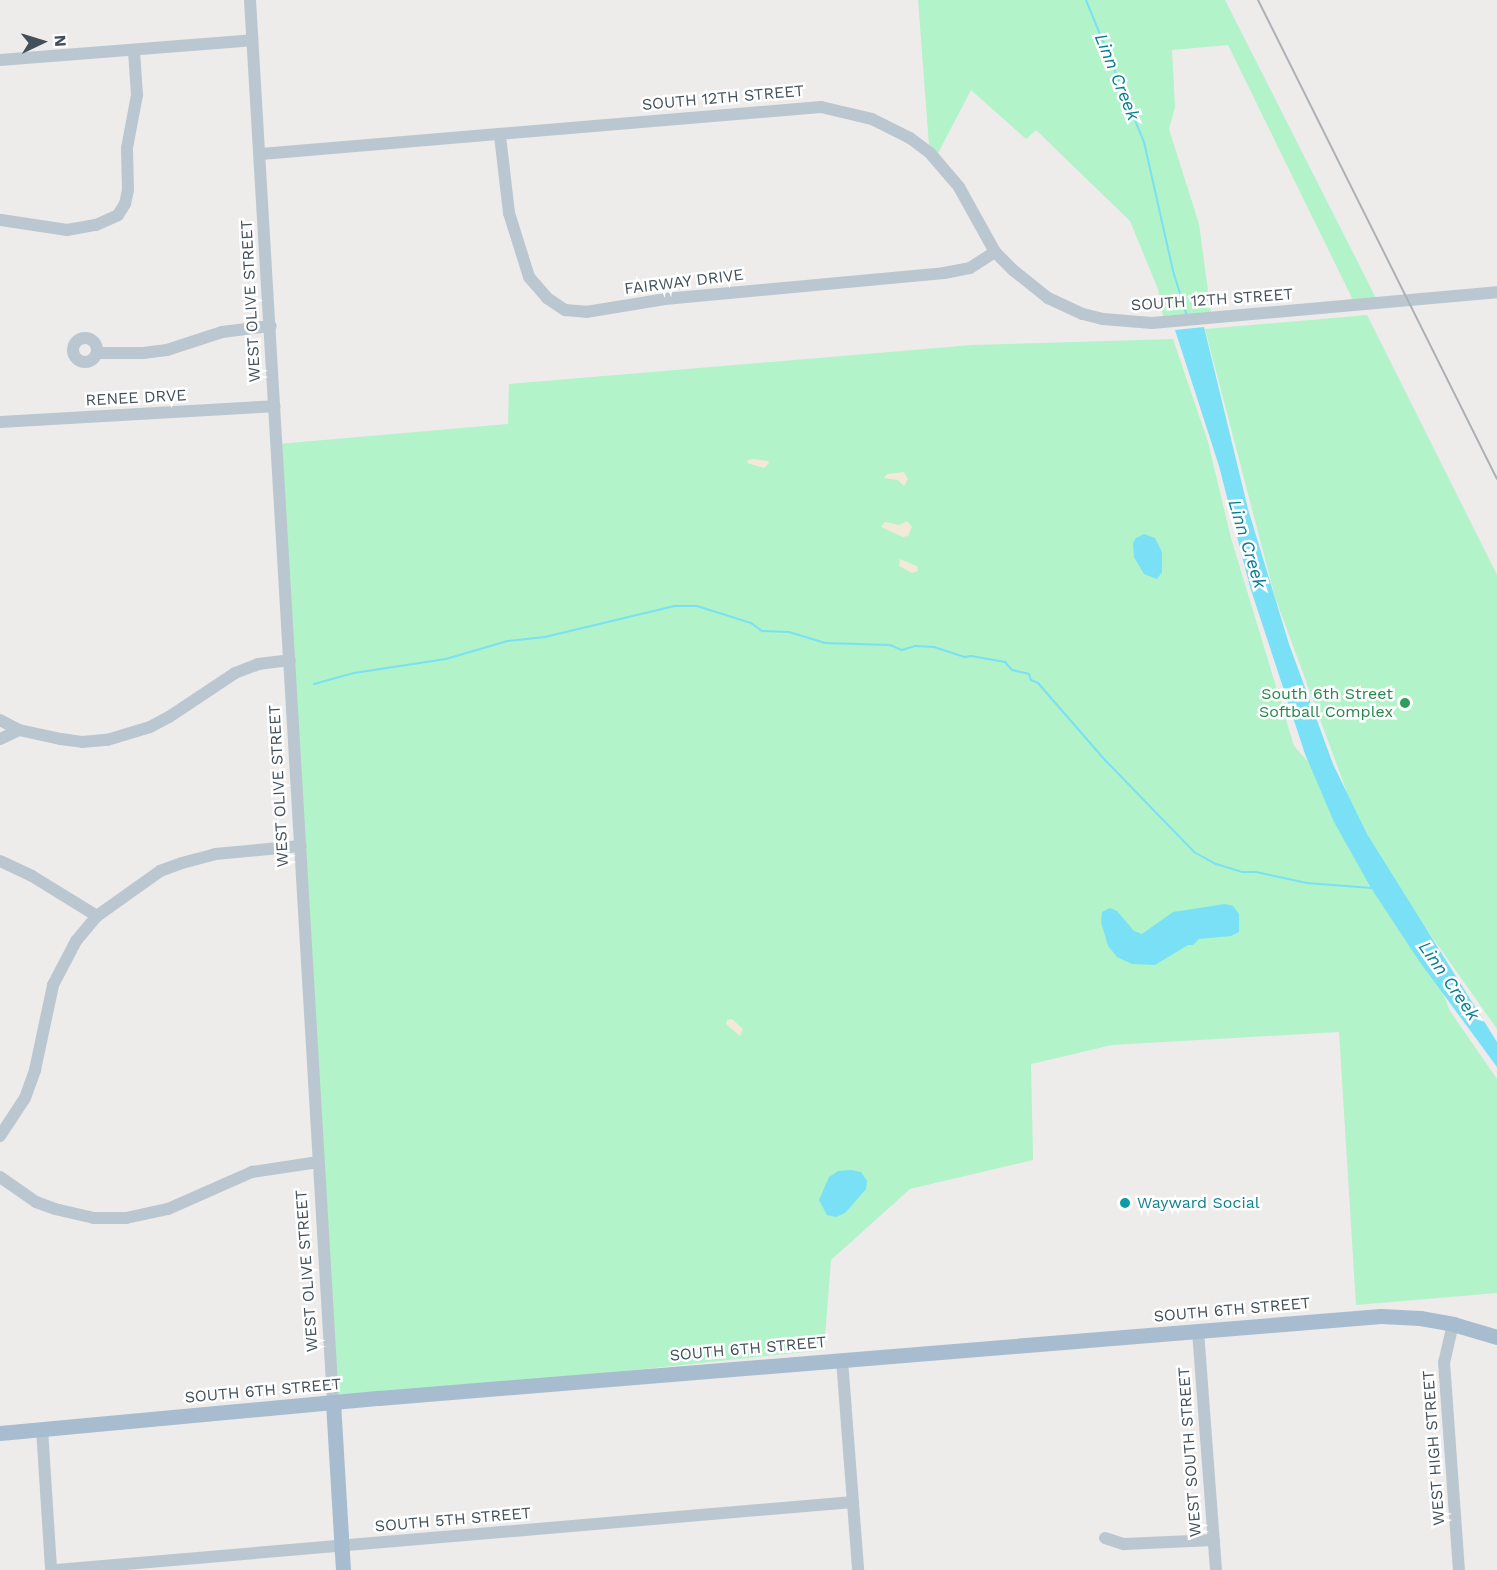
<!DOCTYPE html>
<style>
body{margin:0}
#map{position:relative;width:1497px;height:1570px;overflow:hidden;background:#eeebeb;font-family:"Work Sans",sans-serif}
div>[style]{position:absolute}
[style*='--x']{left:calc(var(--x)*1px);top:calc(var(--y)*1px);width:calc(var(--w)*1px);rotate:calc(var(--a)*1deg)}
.green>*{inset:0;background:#b2f3c9}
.sand>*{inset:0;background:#f3e9d8}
.water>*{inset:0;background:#7ae0f5}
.stream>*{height:2px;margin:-1px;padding:0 1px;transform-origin:1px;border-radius:1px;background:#7ae0f5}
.minor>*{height:12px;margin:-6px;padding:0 6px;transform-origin:6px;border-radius:6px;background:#bac7d0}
.minor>.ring{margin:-6px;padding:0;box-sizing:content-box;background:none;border:12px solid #bac7d0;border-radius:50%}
.major>*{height:15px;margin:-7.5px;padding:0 7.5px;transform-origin:7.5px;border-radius:7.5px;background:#a7bcce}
.rail>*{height:2px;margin:-1px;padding:0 1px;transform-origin:1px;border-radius:1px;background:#acb1b7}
.dots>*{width:16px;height:16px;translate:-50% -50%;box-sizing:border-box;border:3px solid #fff;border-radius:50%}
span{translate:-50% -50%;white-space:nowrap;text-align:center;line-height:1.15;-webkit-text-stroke:5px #fff;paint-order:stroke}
.street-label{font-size:16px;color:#42505a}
.leisure-label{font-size:16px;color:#27864d}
.right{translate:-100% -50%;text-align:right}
.culture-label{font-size:16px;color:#0d838f}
.left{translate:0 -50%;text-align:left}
.water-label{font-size:18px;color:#037e97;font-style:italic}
.north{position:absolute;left:12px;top:12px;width:60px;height:60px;-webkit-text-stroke:4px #fff;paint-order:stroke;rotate:86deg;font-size:16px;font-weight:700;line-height:24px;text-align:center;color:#42505a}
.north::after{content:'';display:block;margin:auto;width:21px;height:27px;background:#42505a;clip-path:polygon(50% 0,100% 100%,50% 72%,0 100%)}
</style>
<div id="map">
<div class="green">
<div style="clip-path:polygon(918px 0,1225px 0,1376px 298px,1353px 300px,1228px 45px,1172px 50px,1175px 107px,1169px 129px,1199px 224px,1211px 313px,1163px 316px,1158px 289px,1130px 221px,1036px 130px,1026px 139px,971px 90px,937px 155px,929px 145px)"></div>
<div style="clip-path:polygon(1367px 315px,1497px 575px,1497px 1029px,1404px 897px,1450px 1011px,1497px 1079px,1497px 1293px,1356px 1305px,1339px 1032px,1112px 1045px,1031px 1064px,1033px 1160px,910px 1189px,831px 1260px,824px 1350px,333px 1402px,278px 444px,508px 424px,509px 384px,972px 345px,1173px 339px,1208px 442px,1231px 538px,1294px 746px,1355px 814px,1275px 597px,1205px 329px)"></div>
</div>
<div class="sand">
<div style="clip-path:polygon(753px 459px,768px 461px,769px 463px,764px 468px,747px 463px,748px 460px)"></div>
<div style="clip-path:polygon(904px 472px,908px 479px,904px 486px,898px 480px,884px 478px,887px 474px)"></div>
<div style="clip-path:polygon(907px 521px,912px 527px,908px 536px,903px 537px,881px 527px,885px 522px,899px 525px)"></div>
<div style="clip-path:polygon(900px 559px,917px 566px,918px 571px,912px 573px,899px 566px)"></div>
<div style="clip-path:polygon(732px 1019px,743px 1029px,740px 1036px,726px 1024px,727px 1020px)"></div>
</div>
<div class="water">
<div style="clip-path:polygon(1204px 327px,1248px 509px,1289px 644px,1333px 764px,1367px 834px,1497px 1042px,1497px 1067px,1419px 961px,1371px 888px,1334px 822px,1305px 754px,1250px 587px,1219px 466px,1175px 330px)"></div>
<div style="clip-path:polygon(1144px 534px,1155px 538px,1162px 552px,1162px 572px,1157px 579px,1144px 574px,1134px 557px,1133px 543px,1136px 538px)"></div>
<div style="clip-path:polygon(1225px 904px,1233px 906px,1239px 914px,1239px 932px,1231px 936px,1199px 939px,1193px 945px,1188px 945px,1155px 965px,1132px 964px,1117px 957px,1108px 946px,1101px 922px,1102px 912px,1110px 908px,1117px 911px,1134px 931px,1142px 934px,1173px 912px)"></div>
<div style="clip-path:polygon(851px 1170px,861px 1172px,867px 1181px,866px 1189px,845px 1213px,836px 1217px,827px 1215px,819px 1200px,829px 1177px,838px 1171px)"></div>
</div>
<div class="stream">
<div style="--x:1086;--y:0;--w:153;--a:67.8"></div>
<div style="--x:1144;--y:142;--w:132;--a:77.3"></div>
<div style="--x:1173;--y:271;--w:47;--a:72.7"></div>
<div style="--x:314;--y:684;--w:41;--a:-15.4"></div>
<div style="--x:354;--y:673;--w:93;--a:-8.7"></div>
<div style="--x:446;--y:659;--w:64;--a:-16.4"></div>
<div style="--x:507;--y:641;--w:38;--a:-6"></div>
<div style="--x:545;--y:637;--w:133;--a:-13.5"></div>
<div style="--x:674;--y:606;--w:23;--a:0"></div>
<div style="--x:697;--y:606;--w:57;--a:17.5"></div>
<div style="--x:751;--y:623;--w:14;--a:36"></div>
<div style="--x:762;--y:631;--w:27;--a:2"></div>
<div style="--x:789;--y:632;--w:37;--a:17"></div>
<div style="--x:824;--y:643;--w:66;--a:1.7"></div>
<div style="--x:890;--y:645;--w:13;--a:23"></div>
<div style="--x:902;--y:650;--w:14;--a:-17"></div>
<div style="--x:915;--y:646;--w:19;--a:3"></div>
<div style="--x:934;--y:647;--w:33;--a:18"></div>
<div style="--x:965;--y:657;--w:6;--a:-9"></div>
<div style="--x:971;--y:656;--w:35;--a:10"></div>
<div style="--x:1005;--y:662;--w:11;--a:49"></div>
<div style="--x:1012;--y:670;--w:17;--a:13"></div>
<div style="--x:1029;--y:674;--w:6;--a:72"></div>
<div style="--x:1031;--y:680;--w:8;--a:23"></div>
<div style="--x:1038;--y:683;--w:102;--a:49"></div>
<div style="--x:1105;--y:760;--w:128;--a:45.9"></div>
<div style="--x:1194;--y:852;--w:25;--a:29"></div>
<div style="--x:1216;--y:864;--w:27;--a:17"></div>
<div style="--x:1242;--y:872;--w:14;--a:0"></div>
<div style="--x:1256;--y:872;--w:52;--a:12.2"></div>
<div style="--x:1307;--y:883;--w:65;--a:4.4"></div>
</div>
<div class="minor">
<div style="--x:250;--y:0;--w:1404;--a:86.61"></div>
<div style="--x:0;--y:60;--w:253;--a:-4.5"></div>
<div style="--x:500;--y:136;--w:78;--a:83.3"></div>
<div style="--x:509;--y:213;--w:67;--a:72.6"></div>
<div style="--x:529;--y:277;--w:28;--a:49"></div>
<div style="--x:547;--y:298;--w:22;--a:34"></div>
<div style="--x:565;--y:310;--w:21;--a:5"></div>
<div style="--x:586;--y:312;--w:80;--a:-9.3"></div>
<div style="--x:665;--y:299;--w:280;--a:-5.3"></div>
<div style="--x:944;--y:273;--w:26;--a:-11"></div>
<div style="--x:970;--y:268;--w:30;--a:-33"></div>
<div style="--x:261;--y:154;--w:562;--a:-4.8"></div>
<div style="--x:821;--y:107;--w:52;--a:13.2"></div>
<div style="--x:872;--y:119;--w:42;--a:26.6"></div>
<div style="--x:910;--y:138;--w:25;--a:37"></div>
<div style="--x:930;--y:153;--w:45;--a:49.5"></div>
<div style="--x:959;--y:187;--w:74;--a:61"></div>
<div style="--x:995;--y:252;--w:25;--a:45"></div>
<div style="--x:1013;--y:270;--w:45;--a:38.7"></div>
<div style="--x:1048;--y:298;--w:38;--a:25"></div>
<div style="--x:1083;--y:314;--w:21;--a:14"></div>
<div style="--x:1103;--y:319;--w:49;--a:4.7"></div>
<div style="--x:1152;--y:323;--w:346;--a:-5.1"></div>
<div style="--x:1;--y:220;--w:67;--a:8.6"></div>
<div style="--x:67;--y:230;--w:29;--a:-10"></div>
<div style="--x:96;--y:225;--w:24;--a:-24"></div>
<div style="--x:118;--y:215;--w:13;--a:-58"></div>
<div style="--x:125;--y:204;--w:14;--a:-78"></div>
<div style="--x:128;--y:190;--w:42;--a:-91.4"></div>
<div style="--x:127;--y:148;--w:54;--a:-79.3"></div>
<div style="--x:137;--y:95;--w:44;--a:-93.9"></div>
<div class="ring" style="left:73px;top:338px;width:12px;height:12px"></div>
<div style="--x:98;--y:353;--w:45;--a:0"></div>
<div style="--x:143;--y:353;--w:24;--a:-7"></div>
<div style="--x:167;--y:350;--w:58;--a:-18.1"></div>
<div style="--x:222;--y:332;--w:49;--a:-7"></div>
<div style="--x:0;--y:422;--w:275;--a:-3.3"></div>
<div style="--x:0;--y:720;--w:21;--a:28"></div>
<div style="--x:19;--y:730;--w:43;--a:12.1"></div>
<div style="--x:61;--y:739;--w:21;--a:8"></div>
<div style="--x:82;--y:742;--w:25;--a:-5"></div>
<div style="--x:107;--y:740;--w:45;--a:-16.8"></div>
<div style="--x:150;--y:727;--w:21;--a:-28"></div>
<div style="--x:169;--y:717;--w:79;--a:-33.7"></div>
<div style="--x:235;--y:673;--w:25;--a:-21"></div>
<div style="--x:258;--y:664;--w:32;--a:-7"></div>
<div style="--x:0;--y:739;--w:21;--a:-25"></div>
<div style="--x:0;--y:861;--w:35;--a:25"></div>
<div style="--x:32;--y:876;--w:76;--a:31.6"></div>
<div style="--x:0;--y:1136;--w:45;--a:-56.7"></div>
<div style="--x:25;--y:1098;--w:30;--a:-70"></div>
<div style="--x:35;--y:1070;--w:87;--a:-78"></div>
<div style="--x:53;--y:985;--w:50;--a:-62.4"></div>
<div style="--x:76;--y:941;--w:33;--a:-50"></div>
<div style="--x:97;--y:916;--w:77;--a:-35.5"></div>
<div style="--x:160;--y:871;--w:23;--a:-20"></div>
<div style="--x:182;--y:863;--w:34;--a:-15"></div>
<div style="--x:215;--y:854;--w:86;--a:-5.3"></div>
<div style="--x:0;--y:1177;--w:44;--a:34.8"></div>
<div style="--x:36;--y:1202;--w:20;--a:20"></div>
<div style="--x:55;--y:1209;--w:40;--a:13"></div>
<div style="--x:94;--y:1218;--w:32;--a:0"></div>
<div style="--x:126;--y:1218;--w:43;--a:-12.1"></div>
<div style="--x:168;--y:1209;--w:92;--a:-23.8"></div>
<div style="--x:252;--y:1172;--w:67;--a:-8.6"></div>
<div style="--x:1453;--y:1324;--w:39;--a:103"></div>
<div style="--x:1444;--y:1362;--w:209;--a:85.9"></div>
<div style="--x:1198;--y:1331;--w:240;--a:85.7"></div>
<div style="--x:842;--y:1360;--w:211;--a:85.6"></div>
<div style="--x:42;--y:1429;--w:141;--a:86.3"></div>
<div style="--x:1105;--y:1538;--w:20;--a:18"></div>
<div style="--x:1124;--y:1544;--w:90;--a:-2.5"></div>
<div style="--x:56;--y:1570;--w:800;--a:-4.88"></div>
</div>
<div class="major">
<div style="--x:333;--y:1402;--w:168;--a:86.6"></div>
<div style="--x:0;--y:1433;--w:381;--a:-5.3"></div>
<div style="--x:379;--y:1398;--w:1005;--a:-4.68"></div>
<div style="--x:1381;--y:1316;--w:39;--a:3"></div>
<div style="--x:1420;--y:1318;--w:34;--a:10"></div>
<div style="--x:1453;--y:1324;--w:46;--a:16.5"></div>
</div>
<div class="rail">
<div style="--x:1258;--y:0;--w:535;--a:63.48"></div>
</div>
<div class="dots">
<div style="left:1405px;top:703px;background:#2e9e5b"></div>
<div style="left:1125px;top:1203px;background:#0f9aa8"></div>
</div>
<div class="street-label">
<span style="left:723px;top:98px;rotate:-5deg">SOUTH 12TH STREET</span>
<span style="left:684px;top:282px;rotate:-7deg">FAIRWAY DRIVE</span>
<span style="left:1212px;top:300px;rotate:-4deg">SOUTH 12TH STREET</span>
<span style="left:251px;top:301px;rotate:-93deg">WEST OLIVE STREET</span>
<span style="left:136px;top:398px;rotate:-3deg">RENEE DRVE</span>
<span style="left:279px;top:786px;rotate:-93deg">WEST OLIVE STREET</span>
<span style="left:307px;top:1271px;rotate:-94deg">WEST OLIVE STREET</span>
<span style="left:1232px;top:1310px;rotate:-5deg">SOUTH 6TH STREET</span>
<span style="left:748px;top:1349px;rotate:-5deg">SOUTH 6TH STREET</span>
<span style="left:263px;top:1391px;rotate:-5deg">SOUTH 6TH STREET</span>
<span style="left:1434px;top:1448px;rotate:-94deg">WEST HIGH STREET</span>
<span style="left:1190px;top:1452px;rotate:-94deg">WEST SOUTH STREET</span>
<span style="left:453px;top:1520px;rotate:-5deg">SOUTH 5TH STREET</span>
</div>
<div class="leisure-label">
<span class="right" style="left:1393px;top:703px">South 6th Street<br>Softball Complex</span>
</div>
<div class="culture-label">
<span class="left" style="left:1137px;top:1203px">Wayward Social</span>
</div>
<div class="water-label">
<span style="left:1117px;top:77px;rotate:68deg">Linn Creek</span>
<span style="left:1247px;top:544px;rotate:73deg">Linn Creek</span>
<span style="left:1449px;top:981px;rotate:55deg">Linn Creek</span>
</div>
<div class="north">N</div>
</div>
